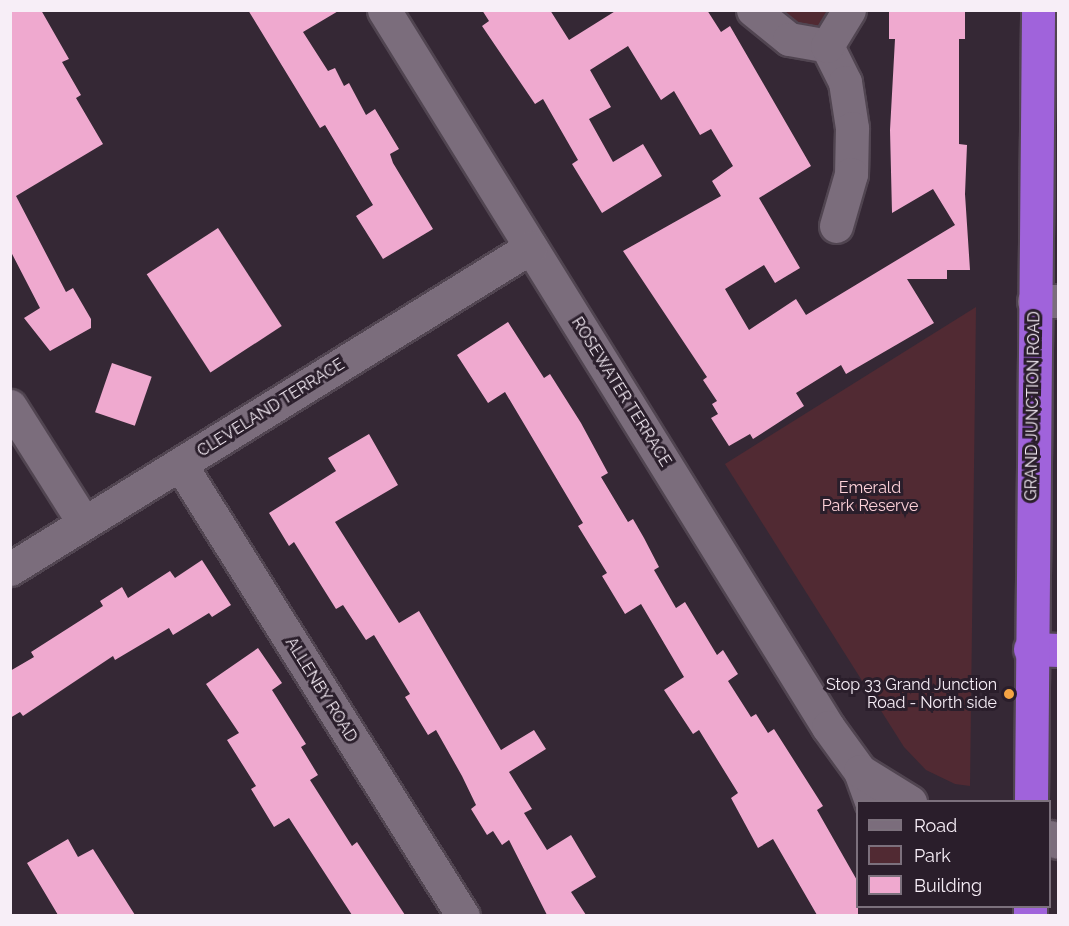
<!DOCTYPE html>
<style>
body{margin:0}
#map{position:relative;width:1069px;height:926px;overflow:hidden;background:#352835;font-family:Raleway,sans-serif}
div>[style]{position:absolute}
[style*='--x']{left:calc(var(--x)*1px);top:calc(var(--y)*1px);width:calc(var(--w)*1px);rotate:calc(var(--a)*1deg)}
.green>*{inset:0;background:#512a33}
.building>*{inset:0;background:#efa9cf;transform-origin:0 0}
.roads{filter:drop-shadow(2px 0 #514551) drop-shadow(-2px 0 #514551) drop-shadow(0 2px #514551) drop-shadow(0 -2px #514551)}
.street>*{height:33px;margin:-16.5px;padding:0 16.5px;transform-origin:16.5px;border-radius:16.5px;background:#7b6d7c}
.highway>*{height:33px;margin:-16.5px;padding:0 16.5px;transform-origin:16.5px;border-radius:16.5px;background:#a063db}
.dots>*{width:16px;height:16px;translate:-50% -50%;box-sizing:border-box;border:3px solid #2a1e2b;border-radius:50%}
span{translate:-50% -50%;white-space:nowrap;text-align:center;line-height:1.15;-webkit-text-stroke:6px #2a1e2b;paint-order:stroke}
.street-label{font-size:16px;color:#f7eef7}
.park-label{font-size:16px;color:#fed2da}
.poi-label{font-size:16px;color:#f7eef7}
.right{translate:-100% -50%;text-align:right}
.frame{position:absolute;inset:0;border:12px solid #f7eef7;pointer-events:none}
.legend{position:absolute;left:856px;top:800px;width:195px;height:108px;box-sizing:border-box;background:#2a1e2b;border:2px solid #7c717d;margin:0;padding:8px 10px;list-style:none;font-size:18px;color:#f7eef7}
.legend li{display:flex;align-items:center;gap:12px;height:30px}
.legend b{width:30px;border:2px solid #7c717d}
</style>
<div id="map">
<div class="green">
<div style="clip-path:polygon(769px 11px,835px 11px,821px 30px,803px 32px)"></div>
<div style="clip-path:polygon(976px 307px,970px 786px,955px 784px,926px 770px,904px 747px,725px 464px)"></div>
</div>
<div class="building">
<div style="clip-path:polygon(10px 10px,41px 10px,69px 59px,62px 62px,81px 95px,76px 98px,103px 144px,16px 196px,66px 292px,73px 288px,91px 319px,91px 328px,50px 351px,24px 318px,40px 308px,10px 250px)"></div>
<div style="clip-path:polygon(248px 10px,340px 10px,303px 32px,328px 71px,335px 68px,344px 86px,349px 83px,366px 115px,375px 109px,399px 149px,390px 154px,393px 163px,433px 229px,383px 259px,356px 216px,373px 205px,325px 125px,320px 128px)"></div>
<div style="clip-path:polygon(482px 10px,550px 10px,569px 40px,617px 10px,707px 10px,721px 32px,730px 26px,811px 166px,759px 198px,800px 268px,775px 283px,764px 265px,725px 289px,749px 330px,796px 299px,806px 315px,955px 225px,933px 189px,892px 213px,890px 130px,895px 39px,889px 39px,889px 10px,965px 10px,965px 39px,959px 39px,959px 144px,967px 145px,965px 194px,970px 270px,947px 270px,947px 279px,907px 279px,934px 323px,846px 374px,841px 365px,796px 393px,804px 406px,753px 439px,750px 434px,729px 446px,711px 418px,718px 414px,712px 404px,717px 401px,703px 380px,707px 377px,623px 251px,721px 196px,712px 181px,733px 166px,711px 129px,700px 135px,674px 91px,661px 100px,628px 46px,590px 70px,611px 107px,589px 119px,613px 162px,643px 144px,662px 176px,602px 213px,572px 164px,578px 160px,543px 99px,535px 104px,482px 26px,489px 21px)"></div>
<div style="left:218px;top:228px;width:117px;height:85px;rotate:57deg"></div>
<div style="clip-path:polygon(508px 322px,544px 378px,550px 374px,581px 423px,608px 473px,601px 477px,628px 522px,633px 519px,644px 538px,659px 567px,654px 570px,676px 608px,685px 602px,717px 655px,723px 650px,738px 674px,728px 681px,751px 717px,756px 714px,768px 733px,774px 729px,823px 806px,817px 810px,858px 882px,858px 915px,817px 915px,773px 839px,758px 848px,731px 798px,738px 793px,699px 730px,693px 734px,664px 690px,684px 677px,641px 604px,625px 614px,602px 576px,607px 573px,578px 526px,583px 523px,505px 392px,488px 403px,457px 355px)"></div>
<div style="left:112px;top:363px;width:42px;height:52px;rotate:19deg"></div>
<div style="clip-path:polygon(369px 434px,398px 485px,335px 522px,399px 623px,419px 611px,501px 750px,534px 730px,546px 749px,509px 772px,532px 809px,524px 813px,547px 850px,571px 835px,596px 877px,571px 892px,586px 915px,547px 915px,509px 840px,502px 845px,493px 831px,487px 835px,471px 809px,476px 805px,462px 776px,436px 730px,428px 735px,405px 697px,410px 694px,374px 635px,366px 640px,343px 605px,336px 609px,294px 542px,289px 546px,269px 513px,336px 471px,328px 458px)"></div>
<div style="clip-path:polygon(202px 560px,231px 605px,212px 617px,209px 613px,173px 635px,169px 628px,115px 660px,113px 656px,23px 716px,20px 712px,10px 718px,10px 671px,34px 657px,31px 652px,103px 606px,100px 601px,122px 587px,128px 598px,170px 571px,175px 578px)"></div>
<div style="clip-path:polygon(258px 648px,282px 683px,272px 690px,306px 744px,301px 747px,318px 775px,310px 780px,352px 846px,357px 842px,405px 915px,352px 915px,289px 818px,274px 827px,251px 789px,256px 786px,227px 740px,239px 733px,206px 684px)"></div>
<div style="clip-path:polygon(68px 839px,78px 857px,93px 849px,135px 915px,58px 915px,27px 863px)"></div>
</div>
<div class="roads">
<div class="street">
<div style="--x:384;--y:10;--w:843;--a:58.23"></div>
<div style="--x:828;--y:727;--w:54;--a:54"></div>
<div style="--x:860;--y:771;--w:33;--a:70"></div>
<div style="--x:753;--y:10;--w:46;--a:38.9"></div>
<div style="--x:789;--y:39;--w:39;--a:10"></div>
<div style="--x:827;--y:46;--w:40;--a:63.4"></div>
<div style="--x:845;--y:82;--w:47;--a:81.3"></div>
<div style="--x:852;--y:128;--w:46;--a:91.2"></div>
<div style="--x:851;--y:174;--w:54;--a:106.1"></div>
<div style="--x:827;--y:46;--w:42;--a:-58.6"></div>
<div style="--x:1034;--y:301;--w:24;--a:0"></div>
<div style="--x:10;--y:406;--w:138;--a:57.7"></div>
<div style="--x:180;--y:464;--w:533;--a:57.95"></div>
<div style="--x:10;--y:569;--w:612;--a:-31.72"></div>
<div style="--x:860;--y:771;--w:59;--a:31.8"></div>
<div style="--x:1050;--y:837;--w:9;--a:32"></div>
</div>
<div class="highway">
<div style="--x:1030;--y:649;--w:28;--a:2"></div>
<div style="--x:1031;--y:802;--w:792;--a:-89.49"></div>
<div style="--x:1030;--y:916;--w:10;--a:-90"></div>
</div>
</div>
<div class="dots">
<div style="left:1009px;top:694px;background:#f4a344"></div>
</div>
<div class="street-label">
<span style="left:621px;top:392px;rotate:58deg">ROSEWATER TERRACE</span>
<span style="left:1033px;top:406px;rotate:-89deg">GRAND JUNCTION ROAD</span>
<span style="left:271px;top:408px;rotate:-32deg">CLEVELAND TERRACE</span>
<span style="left:321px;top:690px;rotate:58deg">ALLENBY ROAD</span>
</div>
<div class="park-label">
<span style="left:870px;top:497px">Emerald<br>Park Reserve</span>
</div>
<div class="poi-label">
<span class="right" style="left:997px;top:694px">Stop 33 Grand Junction<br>Road - North side</span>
</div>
<div class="frame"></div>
<ul class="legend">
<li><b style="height:8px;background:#7b6d7c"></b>Road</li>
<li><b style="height:16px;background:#512a33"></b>Park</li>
<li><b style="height:16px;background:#efa9cf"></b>Building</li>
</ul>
</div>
